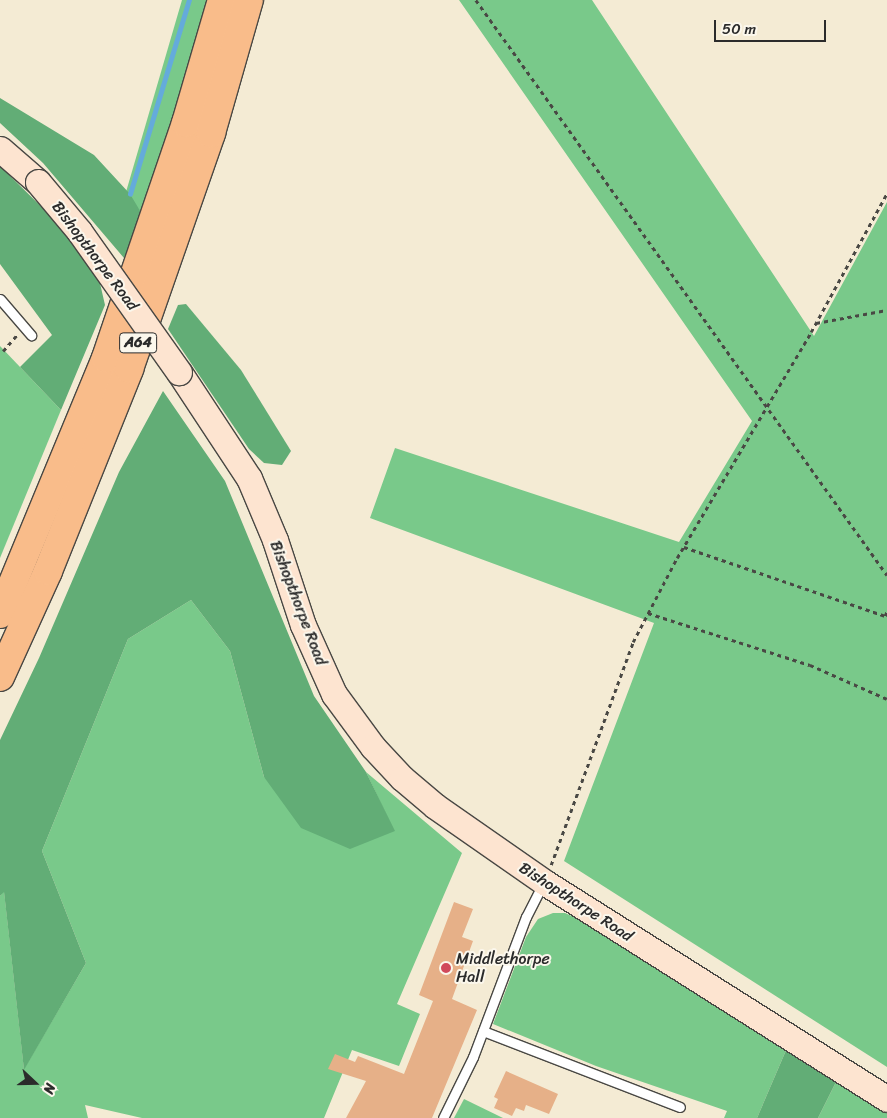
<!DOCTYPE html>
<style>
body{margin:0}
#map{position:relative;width:887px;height:1118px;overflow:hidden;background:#f4ebd4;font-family:Sriracha,sans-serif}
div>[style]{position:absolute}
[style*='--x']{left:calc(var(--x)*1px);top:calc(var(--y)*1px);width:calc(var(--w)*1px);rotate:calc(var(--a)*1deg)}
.green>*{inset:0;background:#79c98a}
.forest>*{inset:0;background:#62ad76}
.stream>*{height:4.5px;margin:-2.25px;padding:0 2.25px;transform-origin:2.25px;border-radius:2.25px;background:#64abdb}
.building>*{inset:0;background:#e6b088}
.path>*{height:2.5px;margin-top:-1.25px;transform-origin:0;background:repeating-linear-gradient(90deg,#494844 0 4px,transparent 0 8px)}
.roads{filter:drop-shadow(1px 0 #494844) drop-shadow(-1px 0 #494844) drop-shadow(0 1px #494844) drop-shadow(0 -1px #494844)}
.lane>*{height:9px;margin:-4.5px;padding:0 4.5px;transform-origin:4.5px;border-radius:4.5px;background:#fff}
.secondary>*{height:25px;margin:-12.5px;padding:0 12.5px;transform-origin:12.5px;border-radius:12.5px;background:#fde4d0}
.highway>*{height:28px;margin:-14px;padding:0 14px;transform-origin:14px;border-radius:14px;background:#f9bc8a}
.bridges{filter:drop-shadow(1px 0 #494844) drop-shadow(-1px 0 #494844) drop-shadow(0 1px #494844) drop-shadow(0 -1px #494844)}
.secondary-bridge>*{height:25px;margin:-12.5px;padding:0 12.5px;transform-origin:12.5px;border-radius:12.5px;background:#fde4d0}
.dots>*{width:14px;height:14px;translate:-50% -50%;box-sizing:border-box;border:2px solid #fbf7ec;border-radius:50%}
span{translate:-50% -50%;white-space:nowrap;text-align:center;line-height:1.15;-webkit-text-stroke:4px #fbf7ec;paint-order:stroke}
.shield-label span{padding:1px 4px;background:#fbf7ec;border:1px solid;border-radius:4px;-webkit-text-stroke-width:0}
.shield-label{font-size:15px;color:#2b2b2b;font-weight:700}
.street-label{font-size:16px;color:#2b2b2b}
.poi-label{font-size:16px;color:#2b2b2b}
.left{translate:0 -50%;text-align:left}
.north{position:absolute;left:10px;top:1058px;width:50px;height:50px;-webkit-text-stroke:4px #fbf7ec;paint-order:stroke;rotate:111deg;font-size:14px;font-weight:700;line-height:20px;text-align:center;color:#2b2b2b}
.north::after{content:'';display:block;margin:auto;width:18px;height:22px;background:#2b2b2b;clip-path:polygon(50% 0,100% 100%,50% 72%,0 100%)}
.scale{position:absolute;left:714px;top:20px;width:112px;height:22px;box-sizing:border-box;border:2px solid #2b2b2b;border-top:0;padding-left:6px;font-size:15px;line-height:18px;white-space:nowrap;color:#2b2b2b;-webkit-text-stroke:4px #fbf7ec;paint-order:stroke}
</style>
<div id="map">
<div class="green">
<div style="clip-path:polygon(182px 0,210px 0,142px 214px,126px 192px)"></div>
<div style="clip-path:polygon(459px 0,592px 0,814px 336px,887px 202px,887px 1067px,564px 861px,654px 623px,370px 518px,395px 448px,679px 542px,752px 421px)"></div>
<div style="clip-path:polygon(0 346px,61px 410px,0 558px)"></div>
<div style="clip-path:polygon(191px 600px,230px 651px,264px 777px,394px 831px,366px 772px,462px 853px,397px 1004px,420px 1014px,399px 1066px,352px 1050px,324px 1118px,142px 1118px,85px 1105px,88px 1118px,0 1118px,0 896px,4px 891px,24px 1069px,86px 963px,42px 851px,128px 639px)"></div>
<div style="clip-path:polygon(553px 913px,565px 913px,583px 921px,787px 1048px,757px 1118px,724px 1118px,727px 1111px,596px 1066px,493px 1024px,526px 937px,538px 919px)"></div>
<div style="clip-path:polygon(838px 1078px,887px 1113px,887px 1118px,818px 1118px)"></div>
<div style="clip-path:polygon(464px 1099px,503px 1118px,454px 1118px)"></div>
</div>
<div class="forest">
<div style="clip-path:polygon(0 98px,94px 155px,130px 194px,142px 214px,124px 258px,43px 163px,0 123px)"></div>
<div style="clip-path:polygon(0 166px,66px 231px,99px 279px,105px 305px,61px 410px,20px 367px,52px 335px,0 264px)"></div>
<div style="clip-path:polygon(186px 304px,241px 370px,291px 451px,282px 465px,264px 463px,249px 449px,168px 329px,178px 305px)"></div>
<div style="clip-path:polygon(163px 391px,225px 481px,314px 696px,366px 772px,395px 831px,350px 849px,301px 828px,264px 777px,230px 651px,191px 600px,128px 639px,42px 851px,86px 963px,24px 1070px,4px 892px,0 896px,0 740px,39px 658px,119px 472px)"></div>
<div style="clip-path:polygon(787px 1048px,838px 1078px,818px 1118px,757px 1118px)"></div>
</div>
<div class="stream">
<div style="--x:130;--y:194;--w:203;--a:-73.1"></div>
</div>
<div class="building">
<div style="clip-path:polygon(454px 902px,473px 909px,462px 937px,473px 941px,452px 999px,477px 1010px,432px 1118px,346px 1118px,366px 1081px,328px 1069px,335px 1054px,355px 1062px,358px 1056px,404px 1074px,433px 1001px,419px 995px)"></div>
<div style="clip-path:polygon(506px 1071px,558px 1094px,549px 1114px,526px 1105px,524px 1111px,516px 1108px,512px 1116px,494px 1108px,498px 1099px,494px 1097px)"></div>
</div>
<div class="path">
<div style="--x:476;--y:0;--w:707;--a:54.44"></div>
<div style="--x:816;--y:323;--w:72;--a:-10.4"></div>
<div style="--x:3;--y:351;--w:21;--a:-49"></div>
<div style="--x:684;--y:547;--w:213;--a:18.9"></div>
<div style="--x:885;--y:616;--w:5;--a:-68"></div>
<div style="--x:648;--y:613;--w:170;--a:17.8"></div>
<div style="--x:810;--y:665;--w:84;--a:23.8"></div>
<div style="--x:551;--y:865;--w:238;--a:-69.8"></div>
<div style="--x:633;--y:642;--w:95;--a:-62.4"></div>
<div style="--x:677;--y:558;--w:263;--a:-59.3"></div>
<div style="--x:811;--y:332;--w:158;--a:-61.3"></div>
<div style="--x:482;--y:960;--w:14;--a:17"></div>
</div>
<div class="roads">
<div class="lane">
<div style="--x:0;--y:299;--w:48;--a:49.3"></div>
<div style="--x:483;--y:1031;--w:211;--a:21.1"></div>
<div style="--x:443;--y:1118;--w:68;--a:-63.8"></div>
<div style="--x:473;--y:1057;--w:150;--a:-69.3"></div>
<div style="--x:526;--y:917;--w:37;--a:-63"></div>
</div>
<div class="secondary">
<div style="--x:0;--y:149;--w:50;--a:41"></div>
<div style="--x:179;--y:372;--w:127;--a:56.6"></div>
<div style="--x:249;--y:478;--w:67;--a:67.2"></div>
<div style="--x:275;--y:540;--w:89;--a:71.8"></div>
<div style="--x:303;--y:625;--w:76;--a:65.8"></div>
<div style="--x:334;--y:694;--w:66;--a:53.7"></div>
<div style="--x:373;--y:747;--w:42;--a:46.9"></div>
<div style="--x:402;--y:778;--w:43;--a:40.3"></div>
<div style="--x:435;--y:806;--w:133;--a:34.9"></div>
<div style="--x:544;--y:882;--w:406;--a:32.3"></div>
</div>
<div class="highway">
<div style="--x:0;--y:614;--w:277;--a:-67.5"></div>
<div style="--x:106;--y:358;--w:248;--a:-71.2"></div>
<div style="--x:186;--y:123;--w:128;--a:-73.7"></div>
<div style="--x:0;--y:677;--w:116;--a:-65.6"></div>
<div style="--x:48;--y:571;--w:218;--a:-68.1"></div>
<div style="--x:129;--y:369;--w:250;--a:-70.8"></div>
<div style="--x:211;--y:133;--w:138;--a:-74.1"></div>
</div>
</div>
<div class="bridges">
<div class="secondary-bridge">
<div style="--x:38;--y:182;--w:64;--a:50.1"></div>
<div style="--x:79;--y:231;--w:173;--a:54.7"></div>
</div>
</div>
<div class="dots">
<div style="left:446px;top:968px;background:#d1495b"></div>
</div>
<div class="shield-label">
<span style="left:138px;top:343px">A64</span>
</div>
<div class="street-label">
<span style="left:95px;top:256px;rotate:53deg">Bishopthorpe Road</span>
<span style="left:298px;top:603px;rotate:69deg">Bishopthorpe Road</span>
<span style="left:576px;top:902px;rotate:33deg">Bishopthorpe Road</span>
</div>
<div class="poi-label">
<span class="left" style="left:456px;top:968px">Middlethorpe<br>Hall</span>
</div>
<div class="north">N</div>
<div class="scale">50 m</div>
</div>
